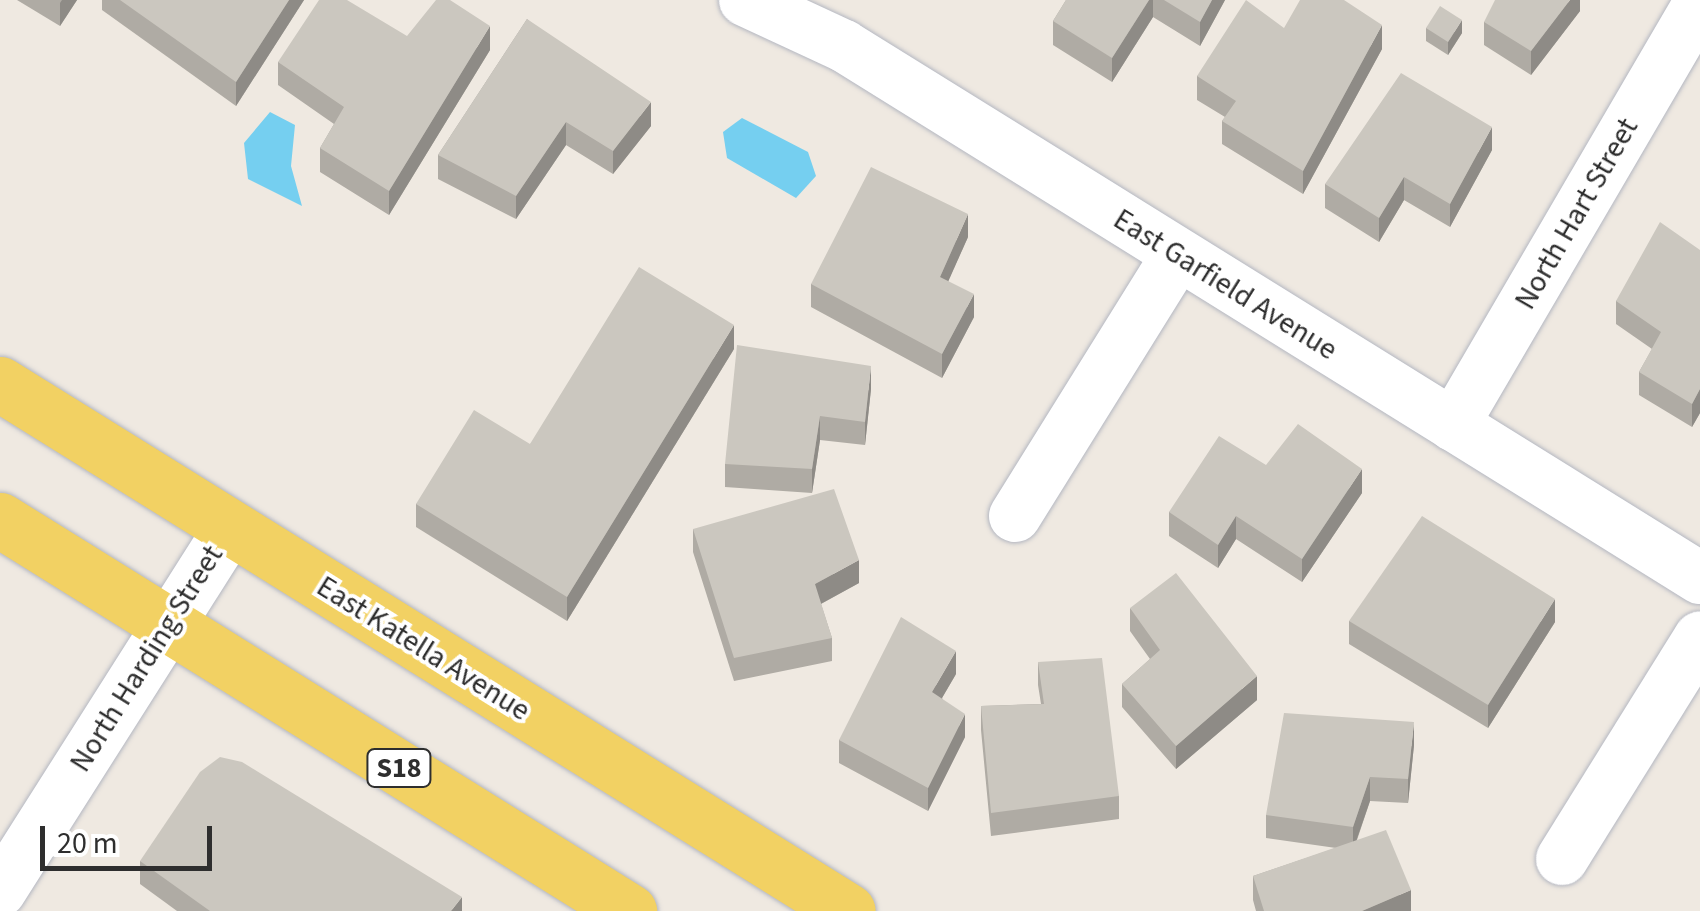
<!DOCTYPE html>
<style>
body{margin:0}
#map{position:relative;width:1700px;height:911px;overflow:hidden;background:#efe9e1;font-family:"Source Sans 3",sans-serif}
div>[style]{position:absolute}
.water>*{inset:0;background:#75cff0}
.roads{filter:drop-shadow(0 0 2px #b4b7c1) drop-shadow(0 0 2px #b4b7c1)}
.minor>*{height:52px;margin:-26px;padding:0 26px;transform-origin:26px;border-radius:26px;background:#fff}
.primary>*{height:55px;margin:-27.5px;padding:0 27.5px;transform-origin:27.5px;border-radius:27.5px;background:#f2d163}
.wall>*{inset:0;background:#afaba4}
.shaded-wall>*{inset:0;background:#8e8b86}
.building>*{inset:0;background:#cbc7bf}
span{translate:-50% -50%;white-space:nowrap;text-align:center;line-height:1.15;-webkit-text-stroke:8px #fff;paint-order:stroke}
.shield-label span{padding:2px 8px;background:#fff;border:2px solid;border-radius:8px;-webkit-text-stroke-width:0}
.shield-label{font-size:28px;color:#2e2e2e;font-weight:700}
.street-label{font-size:30px;color:#2e2e2e}
.scale{position:absolute;left:40px;top:826px;width:172px;height:45px;box-sizing:border-box;border:5px solid #2e2e2e;border-top:0;padding-left:12px;font-size:30px;line-height:35px;white-space:nowrap;color:#2e2e2e;-webkit-text-stroke:8px #fff;paint-order:stroke}
</style>
<div id="map">
<div class="water">
<div style="clip-path:polygon(270px 112px,295px 125px,291px 166px,302px 206px,248px 179px,244px 143px)"></div>
<div style="clip-path:polygon(742px 118px,808px 152px,816px 176px,796px 198px,727px 158px,723px 132px)"></div>
</div>
<div class="roads">
<div class="minor">
<div style="left:745px;top:0;width:109px;rotate:24.9deg"></div>
<div style="left:844px;top:46px;width:1008px;rotate:31.86deg"></div>
<div style="left:1453px;top:425px;width:490px;rotate:-59.7deg"></div>
<div style="left:1015px;top:516px;width:305px;rotate:-58.1deg"></div>
<div style="left:1562px;top:859px;width:261px;rotate:-58.1deg"></div>
<div style="left:0;top:891px;width:430px;rotate:-57.6deg"></div>
</div>
<div class="primary">
<div style="left:0;top:384px;width:998px;rotate:31.86deg"></div>
<div style="left:0;top:520px;width:741px;rotate:31.87deg"></div>
</div>
</div>
<div class="wall">
<div style="clip-path:polygon(17px 0,77px 0,60px 26px)"></div>
<div style="clip-path:polygon(102px 0,304px 0,236px 106px,102px 10px)"></div>
<div style="clip-path:polygon(1066px 0,1225px 0,1200px 46px,1153px 17px,1112px 82px,1053px 45px,1053px 21px)"></div>
<div style="clip-path:polygon(1580px 0,1580px 11px,1531px 75px,1484px 45px,1484px 22px)"></div>
<div style="clip-path:polygon(527px 19px,651px 126px,613px 174px,566px 145px,516px 219px,438px 179px,438px 155px)"></div>
<div style="clip-path:polygon(1284px 28px,1382px 49px,1303px 194px,1222px 144px,1222px 121px,1225px 117px,1197px 100px,1197px 76px)"></div>
<div style="clip-path:polygon(1426px 28px,1462px 33px,1448px 55px,1426px 41px)"></div>
<div style="clip-path:polygon(407px 36px,490px 50px,389px 215px,320px 172px,320px 148px,334px 124px,278px 85px,278px 62px)"></div>
<div style="clip-path:polygon(1492px 150px,1450px 227px,1404px 200px,1379px 242px,1325px 208px,1325px 184px)"></div>
<div style="clip-path:polygon(968px 237px,948px 281px,974px 317px,942px 378px,811px 307px,811px 284px)"></div>
<div style="clip-path:polygon(1700px 250px,1700px 413px,1692px 427px,1639px 395px,1639px 372px,1652px 349px,1616px 324px,1616px 301px)"></div>
<div style="clip-path:polygon(734px 349px,567px 621px,416px 527px,416px 504px,530px 444px)"></div>
<div style="clip-path:polygon(871px 389px,865px 445px,820px 440px,812px 493px,725px 487px,725px 464px)"></div>
<div style="clip-path:polygon(1266px 465px,1362px 493px,1302px 582px,1236px 539px,1218px 568px,1169px 536px,1169px 512px)"></div>
<div style="clip-path:polygon(693px 529px,859px 583px,821px 604px,832px 638px,832px 661px,734px 681px,693px 552px)"></div>
<div style="clip-path:polygon(1130px 608px,1257px 700px,1176px 769px,1122px 707px,1122px 684px,1150px 659px,1130px 631px)"></div>
<div style="clip-path:polygon(1349px 621px,1555px 622px,1488px 728px,1349px 644px)"></div>
<div style="clip-path:polygon(1038px 662px,1119px 796px,1119px 819px,991px 836px,981px 730px,981px 706px,1041px 704px,1038px 685px)"></div>
<div style="clip-path:polygon(956px 674px,942px 698px,965px 737px,928px 811px,839px 763px,839px 740px)"></div>
<div style="clip-path:polygon(1414px 745px,1408px 803px,1370px 801px,1357px 840px,1411px 911px,1256px 911px,1253px 900px,1253px 876px,1336px 848px,1266px 838px,1266px 815px)"></div>
<div style="clip-path:polygon(140px 861px,462px 911px,177px 911px,140px 884px)"></div>
</div>
<div class="shaded-wall">
<div style="clip-path:polygon(62px 0,77px 0,60px 26px,60px 3px)"></div>
<div style="clip-path:polygon(289px 0,304px 0,236px 106px,236px 82px)"></div>
<div style="clip-path:polygon(1149px 0,1153px 0,1153px 17px,1112px 82px,1112px 58px)"></div>
<div style="clip-path:polygon(1212px 0,1225px 0,1200px 46px,1200px 22px)"></div>
<div style="clip-path:polygon(1570px 0,1580px 0,1580px 11px,1531px 75px,1531px 51px)"></div>
<div style="clip-path:polygon(1462px 20px,1462px 33px,1448px 55px,1448px 42px)"></div>
<div style="clip-path:polygon(1382px 25px,1382px 49px,1303px 194px,1303px 171px)"></div>
<div style="clip-path:polygon(490px 26px,490px 50px,389px 215px,389px 191px)"></div>
<div style="clip-path:polygon(651px 102px,651px 126px,613px 174px,613px 151px)"></div>
<div style="clip-path:polygon(566px 122px,566px 145px,516px 219px,516px 196px)"></div>
<div style="clip-path:polygon(1492px 127px,1492px 150px,1450px 227px,1450px 204px)"></div>
<div style="clip-path:polygon(1404px 177px,1404px 200px,1379px 242px,1379px 218px)"></div>
<div style="clip-path:polygon(968px 214px,968px 237px,940px 300px,940px 277px)"></div>
<div style="clip-path:polygon(974px 294px,974px 317px,942px 378px,942px 354px)"></div>
<div style="clip-path:polygon(734px 325px,734px 349px,567px 621px,567px 597px)"></div>
<div style="clip-path:polygon(871px 366px,871px 389px,865px 445px,865px 422px)"></div>
<div style="clip-path:polygon(1700px 389px,1700px 413px,1692px 427px,1692px 404px)"></div>
<div style="clip-path:polygon(820px 416px,820px 440px,812px 493px,812px 469px)"></div>
<div style="clip-path:polygon(1362px 469px,1362px 493px,1302px 582px,1302px 559px)"></div>
<div style="clip-path:polygon(1236px 516px,1236px 539px,1218px 568px,1218px 545px)"></div>
<div style="clip-path:polygon(859px 560px,859px 583px,815px 607px,815px 584px)"></div>
<div style="clip-path:polygon(1555px 599px,1555px 622px,1488px 728px,1488px 705px)"></div>
<div style="clip-path:polygon(956px 651px,956px 674px,932px 715px,932px 692px)"></div>
<div style="clip-path:polygon(1257px 676px,1257px 700px,1176px 769px,1176px 746px)"></div>
<div style="clip-path:polygon(965px 714px,965px 737px,928px 811px,928px 788px)"></div>
<div style="clip-path:polygon(1414px 722px,1414px 745px,1408px 803px,1408px 779px)"></div>
<div style="clip-path:polygon(1370px 777px,1370px 801px,1353px 850px,1353px 827px)"></div>
<div style="clip-path:polygon(1411px 890px,1411px 911px,1362px 911px)"></div>
<div style="clip-path:polygon(462px 897px,462px 911px,451px 911px)"></div>
</div>
<div class="building">
<div style="clip-path:polygon(120px 0,289px 0,236px 82px)"></div>
<div style="clip-path:polygon(319px 0,347px 0,407px 36px,436px 0,450px 0,490px 26px,389px 191px,320px 148px,344px 107px,278px 62px)"></div>
<div style="clip-path:polygon(1066px 0,1149px 0,1112px 58px,1053px 21px)"></div>
<div style="clip-path:polygon(1164px 0,1212px 0,1200px 22px)"></div>
<div style="clip-path:polygon(1246px 0,1284px 28px,1300px 0,1344px 0,1382px 25px,1303px 171px,1222px 121px,1236px 101px,1197px 76px)"></div>
<div style="clip-path:polygon(1495px 0,1570px 0,1531px 51px,1484px 22px)"></div>
<div style="clip-path:polygon(1440px 6px,1462px 20px,1448px 42px,1426px 28px)"></div>
<div style="clip-path:polygon(527px 19px,651px 102px,613px 151px,566px 122px,516px 196px,438px 155px)"></div>
<div style="clip-path:polygon(1401px 73px,1492px 127px,1450px 204px,1404px 177px,1379px 218px,1325px 184px)"></div>
<div style="clip-path:polygon(871px 167px,968px 214px,940px 277px,974px 294px,942px 354px,811px 284px)"></div>
<div style="clip-path:polygon(1660px 222px,1700px 250px,1700px 389px,1692px 404px,1639px 372px,1661px 332px,1616px 301px)"></div>
<div style="clip-path:polygon(639px 267px,734px 325px,567px 597px,416px 504px,474px 410px,530px 444px)"></div>
<div style="clip-path:polygon(737px 345px,871px 366px,865px 422px,820px 416px,812px 469px,725px 464px)"></div>
<div style="clip-path:polygon(1298px 424px,1362px 469px,1302px 559px,1236px 516px,1218px 545px,1169px 512px,1219px 436px,1266px 465px)"></div>
<div style="clip-path:polygon(834px 489px,859px 560px,815px 584px,832px 638px,734px 658px,693px 529px)"></div>
<div style="clip-path:polygon(1422px 516px,1555px 599px,1488px 705px,1349px 621px)"></div>
<div style="clip-path:polygon(1176px 573px,1257px 676px,1176px 746px,1122px 684px,1160px 650px,1130px 608px)"></div>
<div style="clip-path:polygon(901px 617px,956px 651px,932px 692px,965px 714px,928px 788px,839px 740px)"></div>
<div style="clip-path:polygon(1102px 658px,1119px 796px,991px 813px,981px 706px,1044px 704px,1038px 662px)"></div>
<div style="clip-path:polygon(1284px 713px,1414px 722px,1408px 779px,1370px 777px,1353px 827px,1266px 815px)"></div>
<div style="clip-path:polygon(220px 757px,242px 762px,462px 897px,451px 911px,210px 911px,140px 861px,200px 772px)"></div>
<div style="clip-path:polygon(1386px 830px,1411px 890px,1362px 911px,1264px 911px,1253px 876px)"></div>
</div>
<div class="shield-label">
<span style="left:399px;top:768px">S18</span>
</div>
<div class="street-label">
<span style="left:1577px;top:214px;rotate:-60deg">North Hart Street</span>
<span style="left:1225px;top:285px;rotate:32deg">East Garfield Avenue</span>
<span style="left:423px;top:649px;rotate:32deg">East Katella Avenue</span>
<span style="left:147px;top:659px;rotate:-58deg">North Harding Street</span>
</div>
<div class="scale">20 m</div>
</div>
